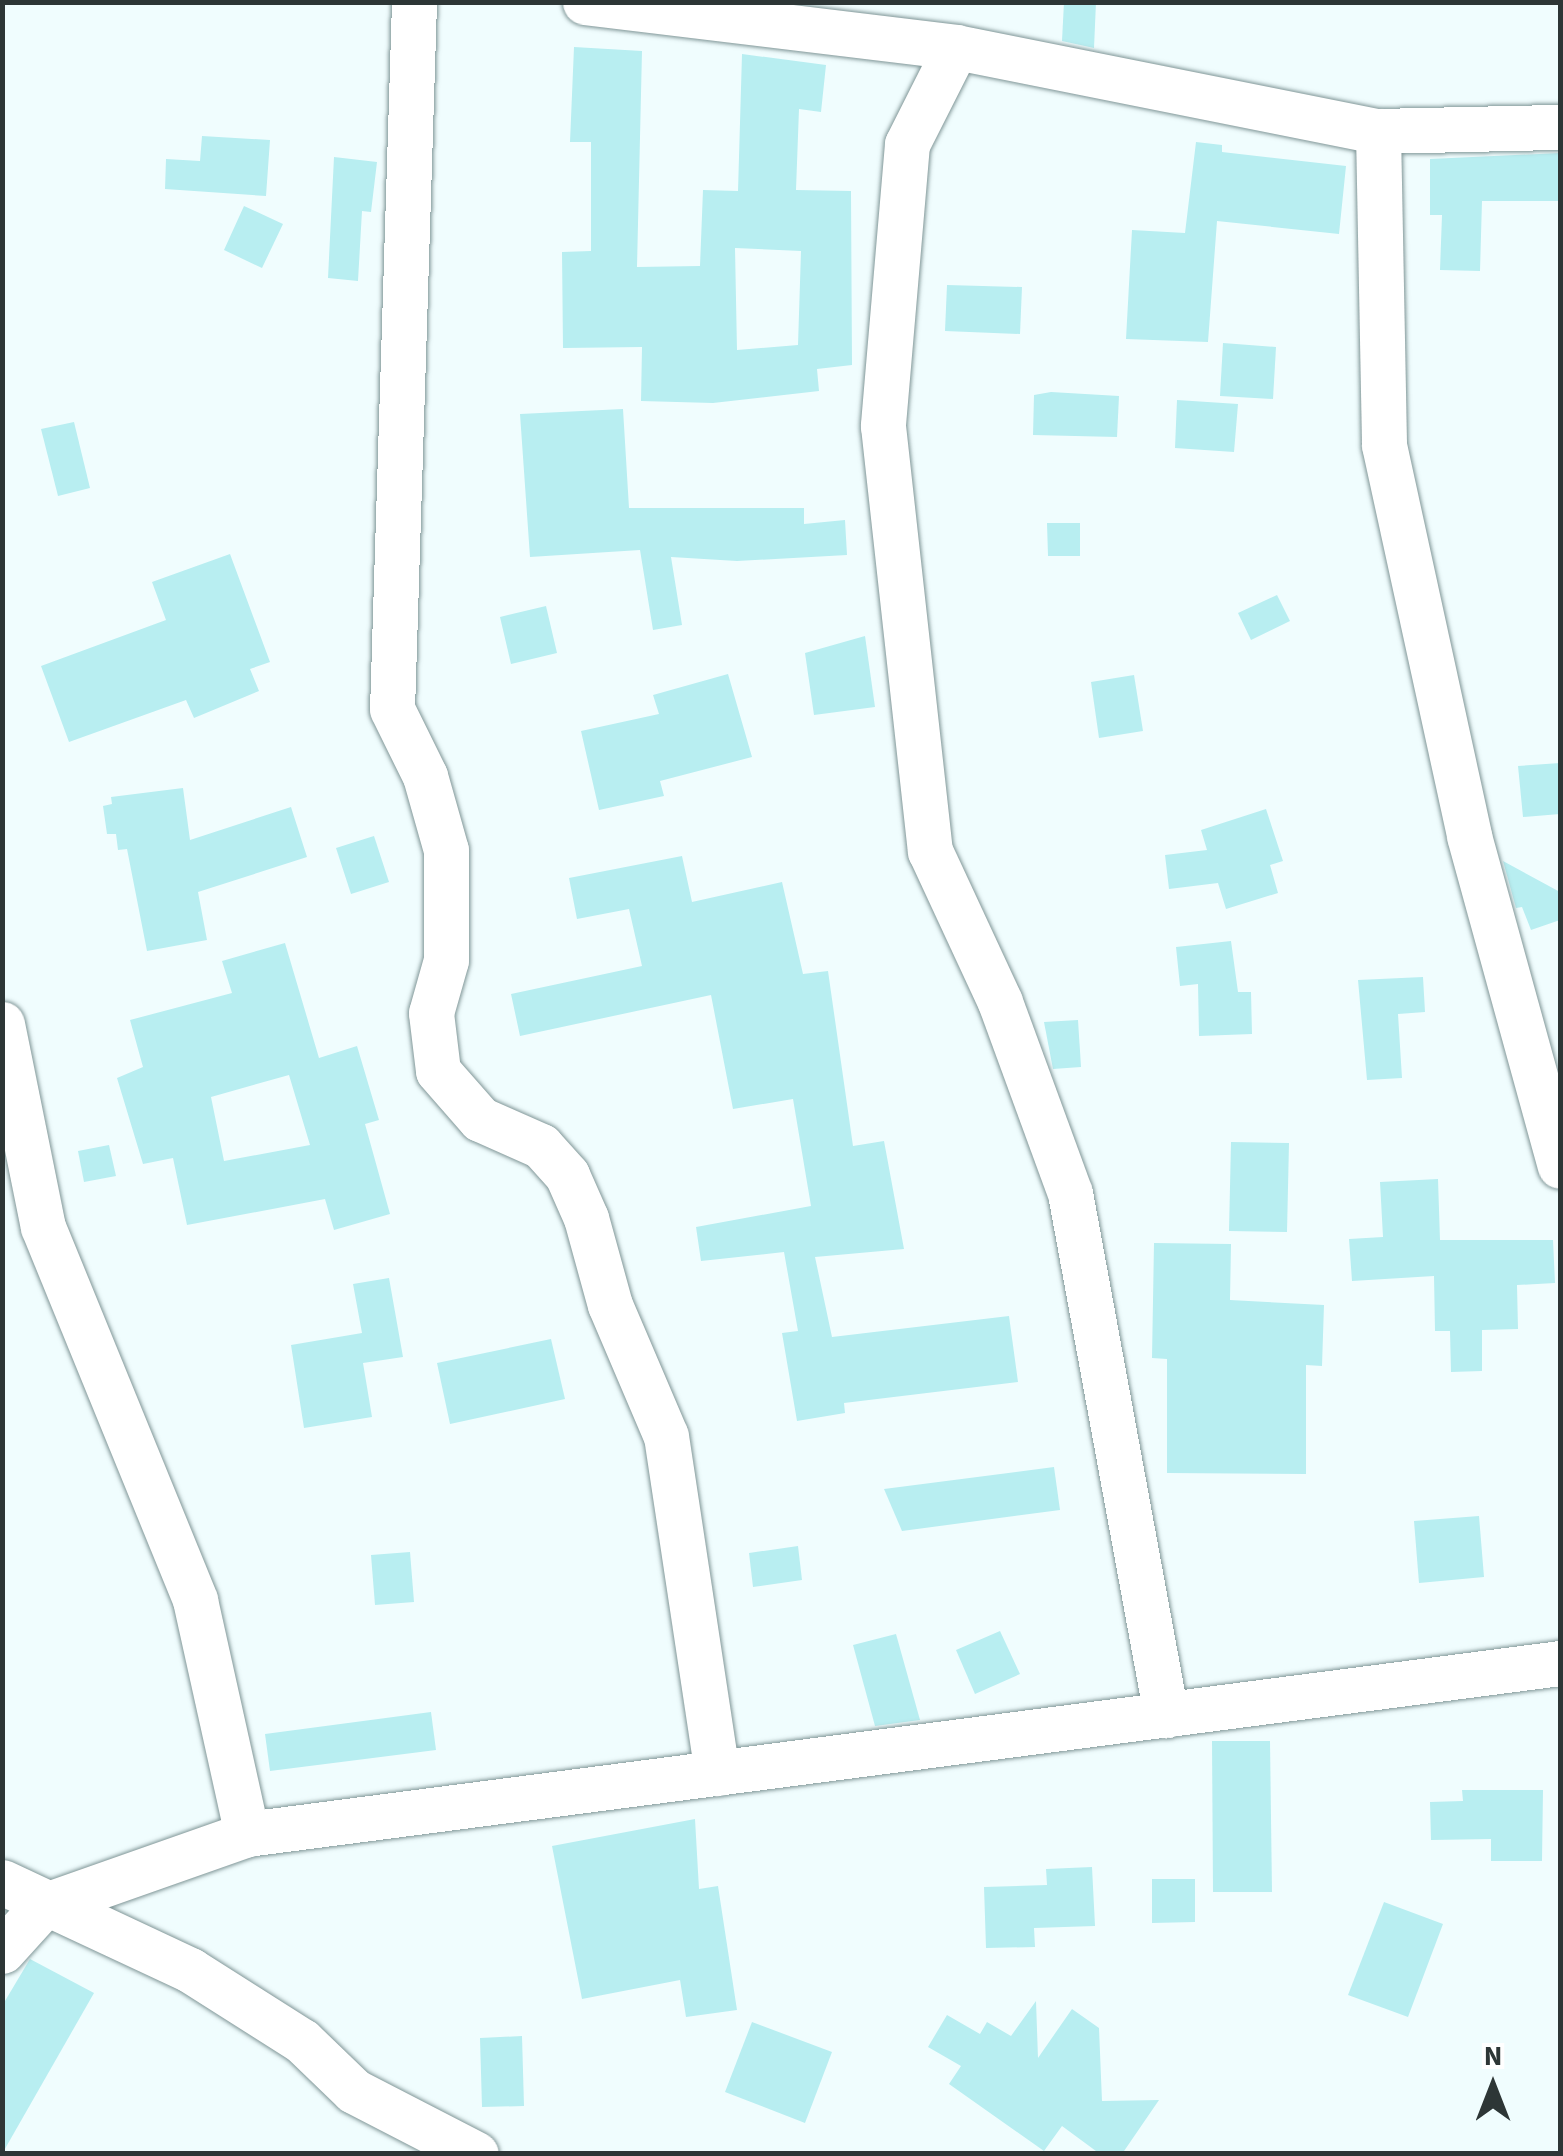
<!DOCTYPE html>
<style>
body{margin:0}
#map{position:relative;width:1563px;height:2156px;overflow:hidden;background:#f0fdfe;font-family:"Source Sans 3",sans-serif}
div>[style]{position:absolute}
.building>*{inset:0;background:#b8eef1}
.roads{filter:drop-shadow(0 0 2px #809697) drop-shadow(0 0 2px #809697)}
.minor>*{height:45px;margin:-22.5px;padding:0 22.5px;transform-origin:22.5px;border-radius:22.5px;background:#fff}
span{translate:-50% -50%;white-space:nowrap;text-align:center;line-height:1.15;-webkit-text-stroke:8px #fff;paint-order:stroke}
.frame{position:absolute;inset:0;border:5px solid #2d3636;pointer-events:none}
.north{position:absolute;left:1443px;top:2036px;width:100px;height:100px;-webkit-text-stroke:8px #fff;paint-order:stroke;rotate:0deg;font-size:28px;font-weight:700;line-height:40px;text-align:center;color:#2d3636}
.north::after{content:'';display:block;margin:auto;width:35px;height:45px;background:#2d3636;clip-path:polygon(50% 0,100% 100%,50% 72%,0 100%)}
</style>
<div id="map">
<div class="building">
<div style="clip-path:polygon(1064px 2px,1096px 2px,1094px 48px,1062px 41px)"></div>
<div style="clip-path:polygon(evenodd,574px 47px,642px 51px,637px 267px,700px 266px,703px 190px,738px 191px,742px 54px,826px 65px,821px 112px,799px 109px,796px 190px,851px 191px,852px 365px,817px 369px,819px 391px,713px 403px,641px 401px,642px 347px,563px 348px,562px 252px,591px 251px,591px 142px,570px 142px,574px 47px,735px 248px,801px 251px,798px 345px,737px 350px,735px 248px)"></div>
<div style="clip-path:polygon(202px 136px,270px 140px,266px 196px,165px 189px,166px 159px,200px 161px)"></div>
<div style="clip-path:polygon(1196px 142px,1222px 145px,1222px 152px,1346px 166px,1339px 234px,1217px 221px,1208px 342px,1126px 339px,1132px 230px,1185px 233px)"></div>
<div style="clip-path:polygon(1560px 153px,1560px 201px,1482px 201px,1480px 271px,1440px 270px,1442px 215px,1430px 215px,1430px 159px)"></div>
<div style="clip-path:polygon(334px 157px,377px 162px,371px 212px,362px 211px,358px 281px,328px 278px)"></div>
<div style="clip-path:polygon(244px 206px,283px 224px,262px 268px,224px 250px)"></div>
<div style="clip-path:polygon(947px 285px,1022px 287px,1020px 334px,945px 331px)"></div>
<div style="clip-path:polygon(1223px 343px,1276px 347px,1273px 399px,1220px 396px)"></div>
<div style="clip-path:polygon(1051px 392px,1119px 396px,1117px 437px,1033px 435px,1034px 395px)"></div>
<div style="clip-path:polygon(1177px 400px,1238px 404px,1234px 452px,1175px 448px)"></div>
<div style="clip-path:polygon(623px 409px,629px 508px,804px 508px,804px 524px,845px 520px,847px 555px,737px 561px,671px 557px,682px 625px,653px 630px,640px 550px,530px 557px,520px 414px)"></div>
<div style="clip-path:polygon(74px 422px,90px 488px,58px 496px,41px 429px)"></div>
<div style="clip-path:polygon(1047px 523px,1080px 523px,1080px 556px,1048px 556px)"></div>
<div style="clip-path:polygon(230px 554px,270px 662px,250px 669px,259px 691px,194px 718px,186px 700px,69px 742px,41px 666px,166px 620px,152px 582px)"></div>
<div style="clip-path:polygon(1277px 595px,1290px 621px,1251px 640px,1238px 613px)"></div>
<div style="clip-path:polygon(546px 606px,557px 653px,511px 664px,500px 617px)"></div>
<div style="clip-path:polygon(865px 636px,875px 707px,814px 715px,805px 653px)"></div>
<div style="clip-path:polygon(728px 674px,752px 757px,660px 781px,664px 796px,599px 810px,581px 731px,659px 714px,653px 695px)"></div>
<div style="clip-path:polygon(1134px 675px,1143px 731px,1099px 738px,1091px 682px)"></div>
<div style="clip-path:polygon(1560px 763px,1560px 814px,1523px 817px,1518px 766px)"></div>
<div style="clip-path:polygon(183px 788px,190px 840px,291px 807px,307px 857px,198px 892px,207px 940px,147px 951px,127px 849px,118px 850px,116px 834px,107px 834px,103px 806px,112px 804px,111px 797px)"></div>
<div style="clip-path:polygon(1266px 809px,1283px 861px,1270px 865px,1278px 893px,1226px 909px,1218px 883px,1169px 889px,1165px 855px,1207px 850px,1201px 830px)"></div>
<div style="clip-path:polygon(374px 836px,389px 882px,351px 894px,336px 848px)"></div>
<div style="clip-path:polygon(682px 856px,692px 902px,782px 882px,803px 974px,828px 971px,853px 1146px,884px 1141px,904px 1249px,815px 1257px,832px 1337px,1009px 1316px,1018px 1382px,844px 1403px,845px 1413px,797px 1421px,782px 1333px,798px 1331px,784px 1252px,701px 1261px,696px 1227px,811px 1206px,793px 1099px,733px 1109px,711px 995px,520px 1036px,511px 994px,642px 966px,629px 909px,577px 919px,569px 878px)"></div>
<div style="clip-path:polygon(1503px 861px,1560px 892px,1560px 920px,1531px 930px,1522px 907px,1516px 908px)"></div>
<div style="clip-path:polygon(1231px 941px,1238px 992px,1251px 992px,1252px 1034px,1199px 1036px,1198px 984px,1180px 986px,1176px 947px)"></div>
<div style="clip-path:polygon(evenodd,285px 943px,319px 1058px,357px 1046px,379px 1120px,365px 1124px,390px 1214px,334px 1230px,325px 1199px,187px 1225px,173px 1158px,143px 1164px,117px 1078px,143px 1067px,130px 1020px,232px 993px,222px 961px,285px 943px,289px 1075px,310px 1145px,224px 1161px,211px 1097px,289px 1075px)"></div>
<div style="clip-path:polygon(1423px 977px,1425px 1012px,1398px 1014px,1402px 1078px,1367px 1080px,1358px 980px)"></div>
<div style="clip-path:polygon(1078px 1020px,1081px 1067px,1053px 1069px,1044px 1022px)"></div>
<div style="clip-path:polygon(1231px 1142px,1289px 1143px,1287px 1232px,1229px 1231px)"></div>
<div style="clip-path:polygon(109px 1145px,116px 1176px,84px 1182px,78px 1151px)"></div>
<div style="clip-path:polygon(1438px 1179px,1440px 1240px,1553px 1240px,1555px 1283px,1517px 1285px,1518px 1329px,1482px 1330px,1482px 1371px,1451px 1372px,1450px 1331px,1435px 1331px,1434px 1276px,1352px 1281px,1349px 1239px,1383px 1237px,1380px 1182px)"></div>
<div style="clip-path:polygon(1154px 1243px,1231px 1244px,1230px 1300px,1324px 1305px,1322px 1366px,1306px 1365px,1306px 1474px,1167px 1473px,1167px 1359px,1152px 1358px)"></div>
<div style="clip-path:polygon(389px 1278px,403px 1357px,363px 1363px,372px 1417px,304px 1428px,291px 1345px,362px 1333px,353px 1284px)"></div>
<div style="clip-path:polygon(551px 1339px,565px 1399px,450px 1424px,437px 1363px)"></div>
<div style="clip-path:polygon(1054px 1467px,1060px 1510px,902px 1531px,884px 1489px)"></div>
<div style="clip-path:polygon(1479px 1516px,1484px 1577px,1419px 1583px,1414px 1521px)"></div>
<div style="clip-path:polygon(798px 1546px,802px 1580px,753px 1587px,749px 1553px)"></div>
<div style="clip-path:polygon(410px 1552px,414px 1602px,375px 1605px,371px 1555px)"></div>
<div style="clip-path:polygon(1000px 1631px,1020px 1674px,975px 1694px,956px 1650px)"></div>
<div style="clip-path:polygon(896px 1634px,920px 1720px,875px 1726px,853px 1645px)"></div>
<div style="clip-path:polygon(431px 1712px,436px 1750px,270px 1771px,265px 1734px)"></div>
<div style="clip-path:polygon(1212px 1741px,1270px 1741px,1272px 1892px,1213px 1892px)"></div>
<div style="clip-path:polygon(1462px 1790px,1543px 1790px,1542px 1861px,1491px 1861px,1491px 1839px,1431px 1840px,1430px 1802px,1463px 1801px)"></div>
<div style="clip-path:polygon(695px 1819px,699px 1889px,718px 1886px,737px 2010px,686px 2017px,680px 1980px,582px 1999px,552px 1846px)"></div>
<div style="clip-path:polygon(1092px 1867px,1095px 1926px,1034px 1928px,1035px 1947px,986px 1948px,984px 1887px,1047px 1885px,1046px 1869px)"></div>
<div style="clip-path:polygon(1152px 1879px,1195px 1879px,1195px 1922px,1152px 1923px)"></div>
<div style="clip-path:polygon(1384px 1902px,1443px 1924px,1408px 2017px,1348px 1995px)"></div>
<div style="clip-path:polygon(30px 1959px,94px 1993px,2px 2154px,2px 2006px)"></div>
<div style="clip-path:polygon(1036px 2001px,1038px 2058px,1072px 2009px,1099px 2028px,1102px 2101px,1159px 2100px,1122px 2154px,1100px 2154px,1062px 2126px,1044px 2151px,949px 2084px,961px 2066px,928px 2047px,947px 2015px,980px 2034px,987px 2022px,1011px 2036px)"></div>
<div style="clip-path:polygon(752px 2022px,832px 2052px,805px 2123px,725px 2092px)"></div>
<div style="clip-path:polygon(522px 2036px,524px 2106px,482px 2107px,480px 2038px)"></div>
</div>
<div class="roads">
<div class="minor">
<div style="left:414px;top:2px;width:707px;rotate:91.78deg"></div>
<div style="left:392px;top:709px;width:75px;rotate:63.8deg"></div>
<div style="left:425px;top:776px;width:77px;rotate:74.2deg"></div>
<div style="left:446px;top:850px;width:110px;rotate:90deg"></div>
<div style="left:446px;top:960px;width:55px;rotate:105.8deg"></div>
<div style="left:431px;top:1013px;width:58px;rotate:83.1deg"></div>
<div style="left:438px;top:1071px;width:64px;rotate:48.8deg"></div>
<div style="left:480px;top:1119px;width:67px;rotate:23.9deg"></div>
<div style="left:541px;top:1146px;width:39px;rotate:48deg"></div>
<div style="left:567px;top:1175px;width:47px;rotate:66.2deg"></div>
<div style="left:586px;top:1218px;width:90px;rotate:74.6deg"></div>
<div style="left:610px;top:1305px;width:142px;rotate:66.9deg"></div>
<div style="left:666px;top:1436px;width:341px;rotate:81.4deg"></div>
<div style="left:585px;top:2px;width:374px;rotate:6.9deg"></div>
<div style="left:956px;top:47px;width:430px;rotate:11.3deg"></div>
<div style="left:1378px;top:131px;width:314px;rotate:88.9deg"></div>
<div style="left:1384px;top:445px;width:400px;rotate:77.7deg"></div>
<div style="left:1469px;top:836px;width:342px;rotate:74.6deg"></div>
<div style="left:956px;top:47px;width:109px;rotate:116.8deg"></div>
<div style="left:907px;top:144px;width:283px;rotate:94.9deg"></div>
<div style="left:883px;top:426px;width:428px;rotate:83.7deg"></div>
<div style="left:930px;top:851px;width:166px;rotate:65.1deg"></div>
<div style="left:1000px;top:1002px;width:203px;rotate:69.9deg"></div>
<div style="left:1070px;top:1193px;width:531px;rotate:79.58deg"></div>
<div style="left:1378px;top:131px;width:182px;rotate:-1.3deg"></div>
<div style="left:2px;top:1024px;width:207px;rotate:78.6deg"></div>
<div style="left:43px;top:1227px;width:403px;rotate:67.8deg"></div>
<div style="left:195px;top:1600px;width:240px;rotate:77.5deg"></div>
<div style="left:2px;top:1882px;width:208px;rotate:25.1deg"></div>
<div style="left:190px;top:1970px;width:133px;rotate:32.4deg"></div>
<div style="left:302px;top:2041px;width:72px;rotate:43.9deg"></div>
<div style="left:354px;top:2091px;width:137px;rotate:27.3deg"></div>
<div style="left:2px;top:1951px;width:61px;rotate:-47.7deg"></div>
<div style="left:43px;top:1906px;width:216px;rotate:-19.4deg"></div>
<div style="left:247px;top:1834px;width:1324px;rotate:-7.42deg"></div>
</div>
</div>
<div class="frame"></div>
<div class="north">N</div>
</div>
